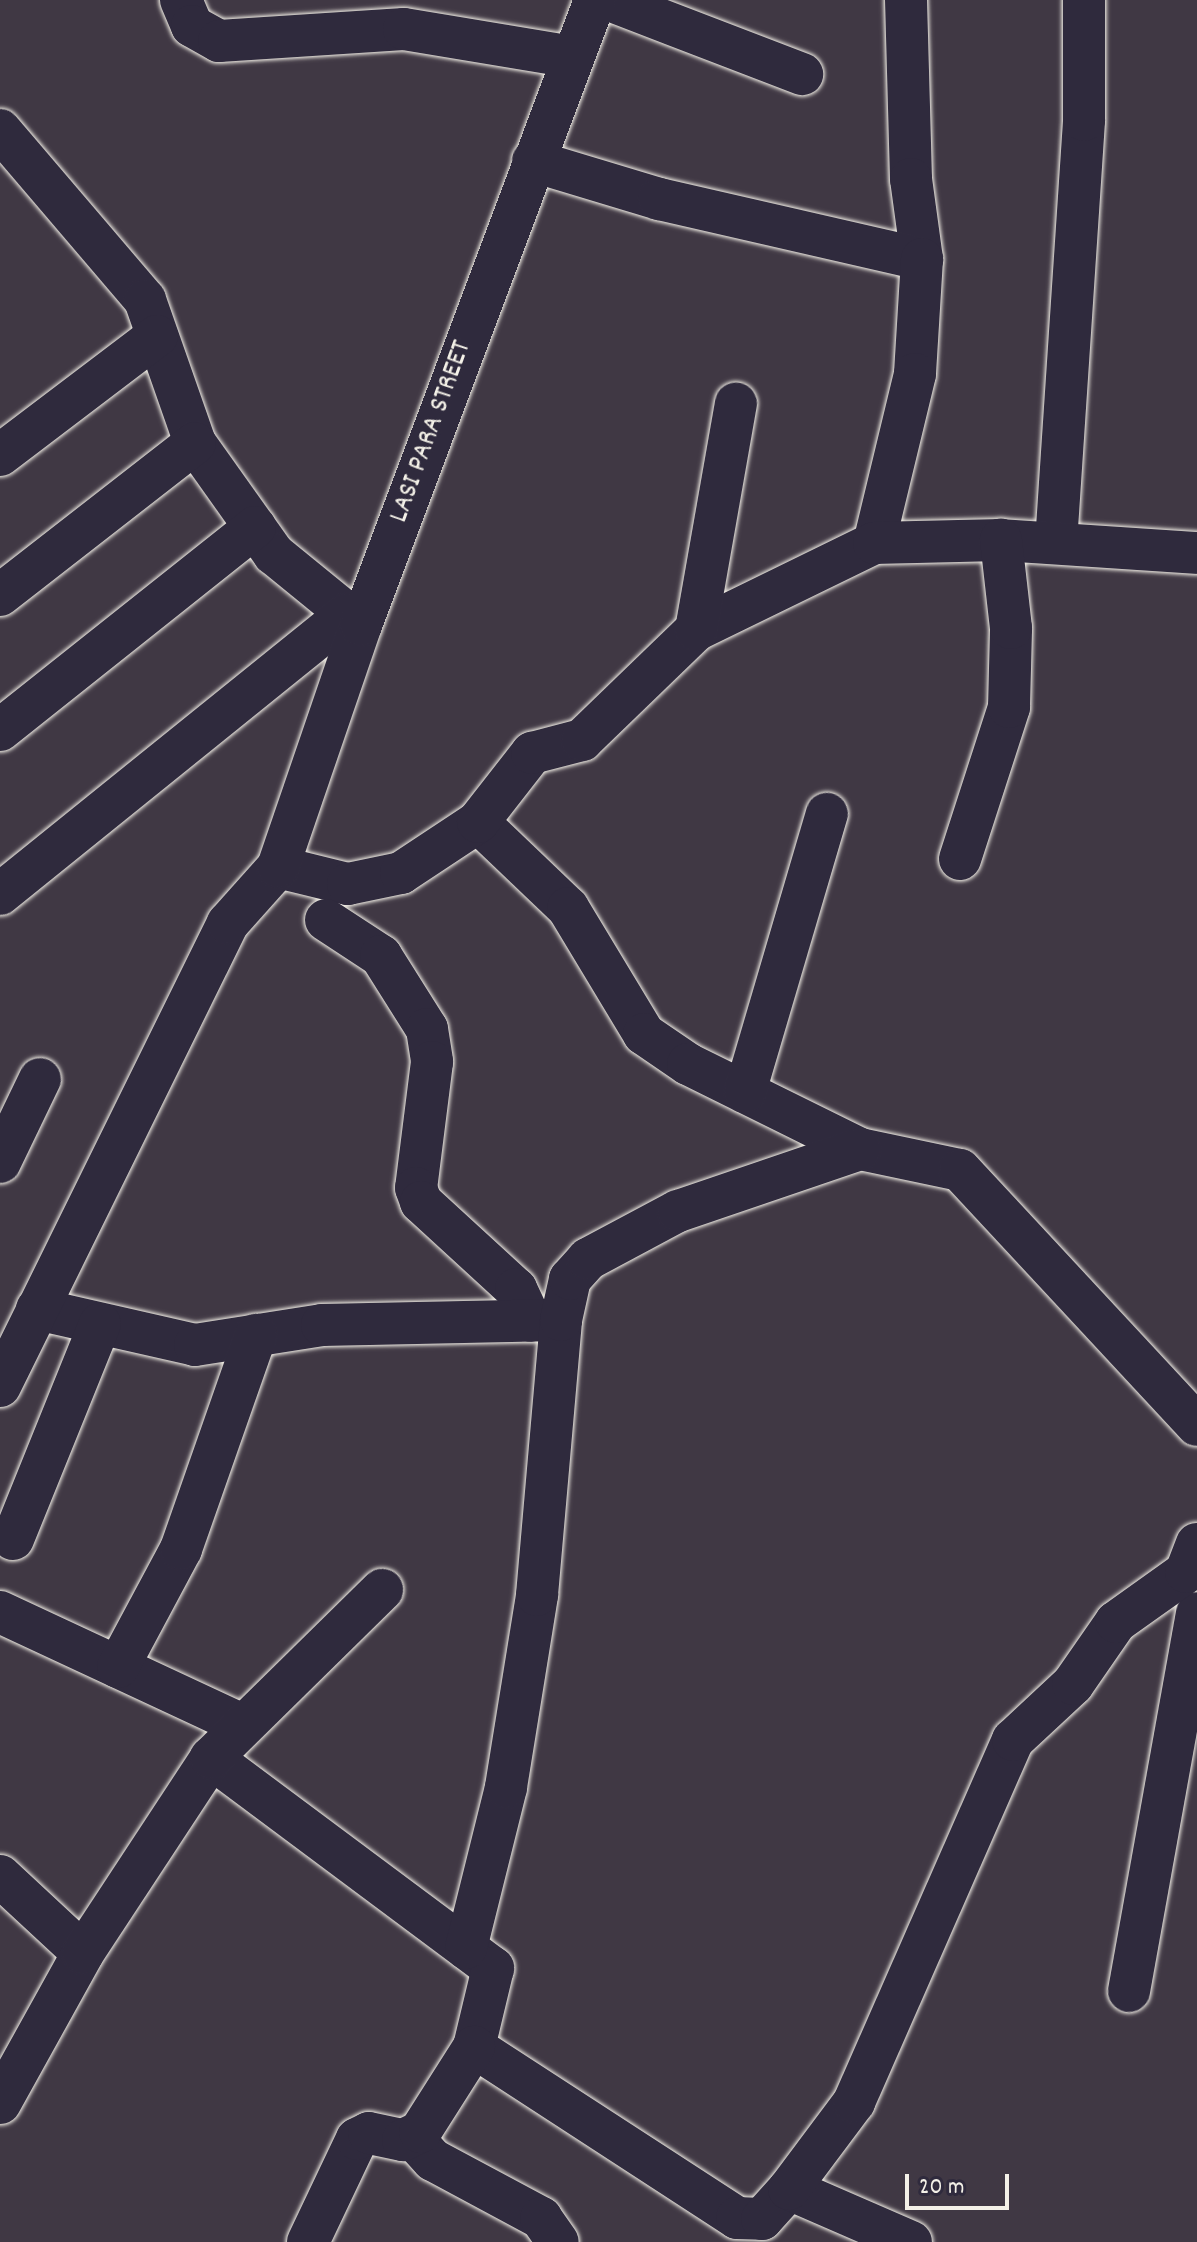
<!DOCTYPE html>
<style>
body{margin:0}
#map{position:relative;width:1197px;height:2242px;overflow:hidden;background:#403844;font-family:Dekko,sans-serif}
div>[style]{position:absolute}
.roads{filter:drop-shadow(0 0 2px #f4f1e8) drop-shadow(0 0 2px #f4f1e8)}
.minor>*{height:42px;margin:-21px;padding:0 21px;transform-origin:21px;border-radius:21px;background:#2f2a3d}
span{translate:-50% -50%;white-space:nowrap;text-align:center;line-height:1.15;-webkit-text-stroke:7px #2f2a3d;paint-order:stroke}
.street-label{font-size:28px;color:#f4f1e8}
.scale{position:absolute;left:905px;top:2174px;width:104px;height:36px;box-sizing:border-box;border:4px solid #f4f1e8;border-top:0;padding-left:10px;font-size:24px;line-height:28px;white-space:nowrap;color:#f4f1e8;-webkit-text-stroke:6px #2f2a3d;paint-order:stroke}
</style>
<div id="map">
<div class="roads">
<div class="minor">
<div style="left:181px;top:0;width:28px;rotate:67deg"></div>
<div style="left:192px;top:26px;width:31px;rotate:29deg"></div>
<div style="left:219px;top:41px;width:185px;rotate:-3.7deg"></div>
<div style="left:404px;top:29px;width:171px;rotate:9.4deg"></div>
<div style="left:609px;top:0;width:207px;rotate:21deg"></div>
<div style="left:906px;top:0;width:179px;rotate:88.4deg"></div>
<div style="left:911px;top:179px;width:81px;rotate:82.2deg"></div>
<div style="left:0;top:130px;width:223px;rotate:49.5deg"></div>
<div style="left:145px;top:300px;width:151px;rotate:70.7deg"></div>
<div style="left:195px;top:443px;width:136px;rotate:54.6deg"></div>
<div style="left:274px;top:554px;width:112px;rotate:39.2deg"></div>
<div style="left:533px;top:161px;width:132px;rotate:16.8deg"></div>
<div style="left:659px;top:199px;width:270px;rotate:12.9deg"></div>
<div style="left:922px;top:259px;width:115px;rotate:93.5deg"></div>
<div style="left:915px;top:374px;width:174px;rotate:103.6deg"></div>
<div style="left:0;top:455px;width:197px;rotate:-37.2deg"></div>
<div style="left:1056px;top:543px;width:424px;rotate:-86.2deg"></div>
<div style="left:1084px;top:120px;width:120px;rotate:-90deg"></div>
<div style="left:0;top:595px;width:247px;rotate:-37.9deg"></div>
<div style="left:696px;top:630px;width:198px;rotate:-26deg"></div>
<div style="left:874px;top:543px;width:127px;rotate:-1.4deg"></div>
<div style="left:1001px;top:540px;width:196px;rotate:3.8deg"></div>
<div style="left:0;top:730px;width:326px;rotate:-38.5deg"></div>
<div style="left:478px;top:822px;width:124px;rotate:43.7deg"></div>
<div style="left:568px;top:908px;width:147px;rotate:58.9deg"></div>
<div style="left:644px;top:1034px;width:53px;rotate:34.3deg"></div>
<div style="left:688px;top:1064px;width:192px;rotate:26.3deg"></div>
<div style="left:860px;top:1149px;width:102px;rotate:11.9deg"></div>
<div style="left:960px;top:1170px;width:348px;rotate:47.1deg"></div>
<div style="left:960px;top:859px;width:160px;rotate:-72.1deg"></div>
<div style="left:1009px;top:707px;width:79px;rotate:-88.5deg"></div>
<div style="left:1011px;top:628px;width:89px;rotate:-96.5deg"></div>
<div style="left:278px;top:867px;width:72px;rotate:13.7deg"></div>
<div style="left:348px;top:884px;width:54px;rotate:-11.7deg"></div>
<div style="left:401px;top:873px;width:92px;rotate:-33.5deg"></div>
<div style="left:478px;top:822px;width:88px;rotate:-52deg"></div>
<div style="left:532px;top:753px;width:52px;rotate:-14.6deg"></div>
<div style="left:582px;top:740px;width:158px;rotate:-44deg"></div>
<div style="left:696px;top:630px;width:230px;rotate:-80deg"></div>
<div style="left:0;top:894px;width:446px;rotate:-38.9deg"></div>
<div style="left:326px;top:920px;width:66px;rotate:33.2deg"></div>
<div style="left:381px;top:956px;width:86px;rotate:57.8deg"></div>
<div style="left:427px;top:1029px;width:33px;rotate:81deg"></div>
<div style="left:432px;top:1062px;width:127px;rotate:97.2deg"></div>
<div style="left:416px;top:1188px;width:15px;rotate:70deg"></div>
<div style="left:421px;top:1202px;width:129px;rotate:42.5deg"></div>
<div style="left:516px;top:1289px;width:35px;rotate:65deg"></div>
<div style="left:745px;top:1092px;width:290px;rotate:-73.6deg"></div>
<div style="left:0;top:1162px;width:92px;rotate:-64.3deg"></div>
<div style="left:37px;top:1309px;width:162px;rotate:12.8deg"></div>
<div style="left:195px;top:1345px;width:129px;rotate:-8.9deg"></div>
<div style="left:322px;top:1325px;width:239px;rotate:-1.2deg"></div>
<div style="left:0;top:1386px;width:516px;rotate:-63.78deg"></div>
<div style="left:228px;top:923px;width:75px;rotate:-48.2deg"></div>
<div style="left:278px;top:867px;width:256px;rotate:-71.1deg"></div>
<div style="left:361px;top:625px;width:667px;rotate:-69.47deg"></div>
<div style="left:13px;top:1539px;width:232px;rotate:-68deg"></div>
<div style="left:0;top:1612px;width:267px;rotate:25deg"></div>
<div style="left:118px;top:1667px;width:134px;rotate:-61.9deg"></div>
<div style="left:181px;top:1549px;width:227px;rotate:-70.7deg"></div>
<div style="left:211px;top:1758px;width:352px;rotate:36.7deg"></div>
<div style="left:493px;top:1968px;width:81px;rotate:103.5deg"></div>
<div style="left:474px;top:2047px;width:314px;rotate:33deg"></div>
<div style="left:737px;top:2218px;width:25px;rotate:2deg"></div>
<div style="left:762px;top:2219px;width:40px;rotate:-48deg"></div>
<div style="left:789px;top:2189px;width:133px;rotate:23.5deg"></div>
<div style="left:0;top:1876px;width:113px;rotate:42.9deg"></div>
<div style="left:466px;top:1948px;width:166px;rotate:-76deg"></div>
<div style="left:506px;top:1787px;width:194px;rotate:-80.8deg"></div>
<div style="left:537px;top:1595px;width:276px;rotate:-85deg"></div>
<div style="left:561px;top:1320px;width:42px;rotate:-77.6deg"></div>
<div style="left:570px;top:1279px;width:27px;rotate:-48deg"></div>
<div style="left:588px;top:1259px;width:102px;rotate:-28.1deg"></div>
<div style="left:678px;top:1211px;width:192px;rotate:-18.8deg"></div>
<div style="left:1129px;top:1991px;width:384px;rotate:-79.8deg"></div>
<div style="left:0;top:2103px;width:171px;rotate:-61deg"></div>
<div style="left:83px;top:1953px;width:233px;rotate:-56.7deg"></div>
<div style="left:211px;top:1758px;width:240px;rotate:-44.5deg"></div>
<div style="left:412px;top:2137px;width:31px;rotate:48deg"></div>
<div style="left:433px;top:2160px;width:123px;rotate:28.2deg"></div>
<div style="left:541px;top:2218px;width:29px;rotate:55deg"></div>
<div style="left:789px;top:2189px;width:109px;rotate:-53.2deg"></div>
<div style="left:854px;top:2102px;width:395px;rotate:-66.3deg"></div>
<div style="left:1013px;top:1740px;width:82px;rotate:-43deg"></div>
<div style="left:1073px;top:1684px;width:75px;rotate:-55.3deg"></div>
<div style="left:1116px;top:1622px;width:86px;rotate:-35.5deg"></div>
<div style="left:1186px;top:1572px;width:30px;rotate:-69deg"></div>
<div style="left:308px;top:2242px;width:114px;rotate:-64.6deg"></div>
<div style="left:357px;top:2139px;width:13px;rotate:-27deg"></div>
<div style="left:369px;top:2133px;width:35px;rotate:12deg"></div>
<div style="left:403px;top:2140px;width:19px;rotate:-25deg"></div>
<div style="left:420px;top:2132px;width:101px;rotate:-57.6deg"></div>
</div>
</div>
<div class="street-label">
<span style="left:432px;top:432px;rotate:-70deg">LASI PARA STREET</span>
</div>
<div class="scale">20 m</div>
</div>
